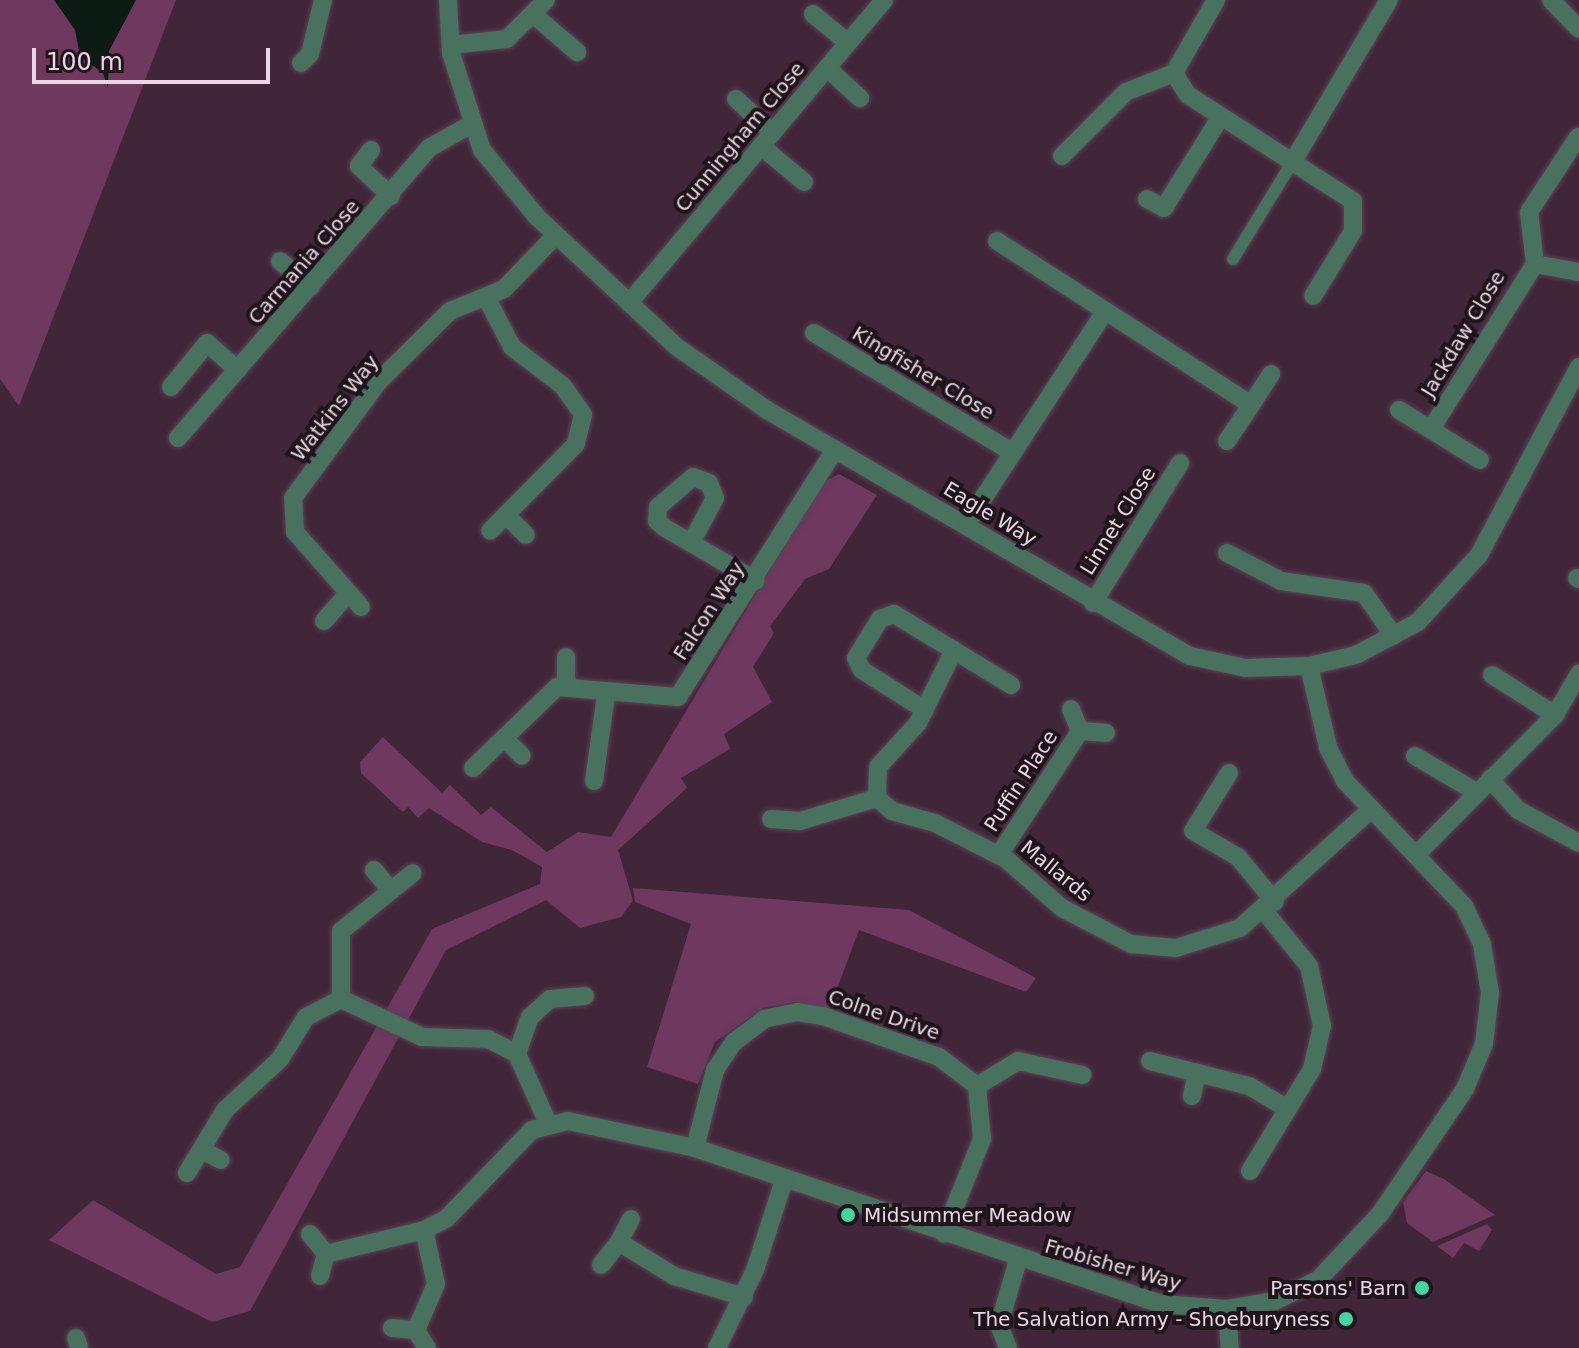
<!DOCTYPE html>
<style>
body{margin:0}
#map{position:relative;width:1579px;height:1348px;overflow:hidden;background:#412639;font-family:"DejaVu Sans",sans-serif}
div>[style]{position:absolute}
.green>*{inset:0;background:#6e385f}
.water>*{inset:0;background:#0c1b14}
.roads{filter:drop-shadow(0 0 2px #5c4254) drop-shadow(0 0 2px #5c4254)}
.pedestrian>*{height:12px;margin:-6px;padding:0 6px;transform-origin:6px;border-radius:6px;background:#48715f}
.minor>*{height:18px;margin:-9px;padding:0 9px;transform-origin:9px;border-radius:9px;background:#48715f}
.dots>*{width:22px;height:22px;translate:-50% -50%;box-sizing:border-box;border:4px solid #20141c;border-radius:50%}
span{translate:-50% -50%;white-space:nowrap;text-align:center;line-height:1.15;-webkit-text-stroke:8px #20141c;paint-order:stroke}
.street-label{font-size:20px;color:#e9d7e3}
.poi-label{font-size:20px;color:#e9d7e3}
.left{translate:0 -50%;text-align:left}
.right{translate:-100% -50%;text-align:right}
.scale{position:absolute;left:32px;top:48px;width:238px;height:36px;box-sizing:border-box;border:4px solid #e9d7e3;border-top:0;padding-left:10px;font-size:24px;line-height:28px;white-space:nowrap;color:#e9d7e3;-webkit-text-stroke:6px #20141c;paint-order:stroke}
</style>
<div id="map">
<div class="green">
<div style="clip-path:polygon(0 0,176px 0,19px 406px,0 379px)"></div>
<div style="clip-path:polygon(839px 474px,877px 495px,829px 569px,805px 579px,770px 626px,774px 633px,753px 667px,772px 702px,724px 734px,730px 749px,681px 778px,687px 788px,618px 850px,633px 901px,621px 917px,580px 928px,546px 900px,446px 950px,250px 1311px,212px 1322px,49px 1240px,93px 1200px,216px 1274px,240px 1267px,432px 929px,540px 884px,542px 867px,512px 850px,482px 842px,429px 808px,418px 818px,408px 807px,403px 812px,361px 773px,360px 762px,383px 737px,442px 793px,450px 785px,481px 815px,491px 807px,547px 852px,578px 832px,611px 837px,822px 483px)"></div>
<div style="clip-path:polygon(633px 888px,909px 910px,1036px 978px,1026px 992px,859px 930px,829px 1010px,796px 1002px,763px 1008px,715px 1042px,698px 1084px,647px 1067px,691px 924px,635px 902px)"></div>
<div style="clip-path:polygon(1426px 1171px,1444px 1179px,1495px 1215px,1433px 1242px,1407px 1223px,1403px 1202px)"></div>
<div style="clip-path:polygon(1487px 1224px,1492px 1230px,1479px 1251px,1464px 1243px,1453px 1258px,1437px 1246px)"></div>
</div>
<div class="water">
<div style="clip-path:polygon(54px 0,136px 0,109px 51px,108px 88px,103px 73px,80px 56px,75px 30px)"></div>
</div>
<div class="roads">
<div class="pedestrian">
<div style="left:1233px;top:259px;width:119px;rotate:-58.5deg"></div>
</div>
<div class="minor">
<div style="left:448px;top:0;width:53px;rotate:86.8deg"></div>
<div style="left:451px;top:53px;width:102px;rotate:72.3deg"></div>
<div style="left:482px;top:150px;width:87px;rotate:50.6deg"></div>
<div style="left:537px;top:217px;width:191px;rotate:42.9deg"></div>
<div style="left:677px;top:347px;width:110px;rotate:35deg"></div>
<div style="left:767px;top:410px;width:489px;rotate:30.2deg"></div>
<div style="left:1190px;top:656px;width:57px;rotate:12.1deg"></div>
<div style="left:1246px;top:668px;width:63px;rotate:-1.8deg"></div>
<div style="left:1309px;top:666px;width:48px;rotate:-13.2deg"></div>
<div style="left:1356px;top:655px;width:70px;rotate:-28deg"></div>
<div style="left:1418px;top:622px;width:91px;rotate:-47.7deg"></div>
<div style="left:1479px;top:555px;width:213px;rotate:-62deg"></div>
<div style="left:1216px;top:0;width:84px;rotate:119.9deg"></div>
<div style="left:1174px;top:73px;width:26px;rotate:58deg"></div>
<div style="left:1188px;top:95px;width:196px;rotate:32.7deg"></div>
<div style="left:1353px;top:201px;width:30px;rotate:90deg"></div>
<div style="left:1353px;top:231px;width:76px;rotate:121.6deg"></div>
<div style="left:1551px;top:0;width:40px;rotate:46deg"></div>
<div style="left:813px;top:14px;width:45px;rotate:39.6deg"></div>
<div style="left:534px;top:15px;width:57px;rotate:40.7deg"></div>
<div style="left:451px;top:45px;width:56px;rotate:-6.1deg"></div>
<div style="left:507px;top:39px;width:55px;rotate:-45deg"></div>
<div style="left:301px;top:63px;width:13px;rotate:-45deg"></div>
<div style="left:310px;top:54px;width:56px;rotate:-76.5deg"></div>
<div style="left:827px;top:68px;width:45px;rotate:42.3deg"></div>
<div style="left:736px;top:99px;width:50px;rotate:42.6deg"></div>
<div style="left:761px;top:146px;width:56px;rotate:39.9deg"></div>
<div style="left:371px;top:150px;width:20px;rotate:127deg"></div>
<div style="left:359px;top:166px;width:44px;rotate:43.2deg"></div>
<div style="left:1062px;top:156px;width:91px;rotate:-45deg"></div>
<div style="left:1126px;top:92px;width:52px;rotate:-21.6deg"></div>
<div style="left:1295px;top:158px;width:184px;rotate:-59.3deg"></div>
<div style="left:1147px;top:199px;width:19px;rotate:28deg"></div>
<div style="left:1164px;top:208px;width:108px;rotate:-58.2deg"></div>
<div style="left:997px;top:241px;width:302px;rotate:32.8deg"></div>
<div style="left:1251px;top:405px;width:37px;rotate:-57deg"></div>
<div style="left:280px;top:261px;width:40px;rotate:40deg"></div>
<div style="left:1535px;top:264px;width:52px;rotate:-96.6deg"></div>
<div style="left:1529px;top:212px;width:90px;rotate:-56.8deg"></div>
<div style="left:486px;top:297px;width:56px;rotate:62.5deg"></div>
<div style="left:512px;top:347px;width:64px;rotate:37.4deg"></div>
<div style="left:563px;top:386px;width:35px;rotate:55deg"></div>
<div style="left:583px;top:415px;width:30px;rotate:104deg"></div>
<div style="left:576px;top:444px;width:122px;rotate:134.7deg"></div>
<div style="left:629px;top:303px;width:396px;rotate:-49.9deg"></div>
<div style="left:814px;top:333px;width:229px;rotate:31deg"></div>
<div style="left:171px;top:387px;width:57px;rotate:-50.7deg"></div>
<div style="left:207px;top:343px;width:41px;rotate:41.1deg"></div>
<div style="left:1399px;top:410px;width:95px;rotate:31.7deg"></div>
<div style="left:1431px;top:429px;width:195px;rotate:-57.8deg"></div>
<div style="left:1535px;top:264px;width:45px;rotate:10.3deg"></div>
<div style="left:178px;top:438px;width:384px;rotate:-49.1deg"></div>
<div style="left:429px;top:148px;width:47px;rotate:-29.3deg"></div>
<div style="left:1227px;top:441px;width:43px;rotate:-56.3deg"></div>
<div style="left:506px;top:515px;width:28px;rotate:45deg"></div>
<div style="left:967px;top:523px;width:253px;rotate:-56.9deg"></div>
<div style="left:691px;top:543px;width:51px;rotate:-61.9deg"></div>
<div style="left:715px;top:498px;width:16px;rotate:-112deg"></div>
<div style="left:709px;top:483px;width:17px;rotate:-159deg"></div>
<div style="left:693px;top:477px;width:46px;rotate:139.4deg"></div>
<div style="left:658px;top:507px;width:14px;rotate:94deg"></div>
<div style="left:657px;top:521px;width:11px;rotate:41deg"></div>
<div style="left:665px;top:528px;width:30px;rotate:30deg"></div>
<div style="left:691px;top:543px;width:75px;rotate:30.3deg"></div>
<div style="left:1227px;top:553px;width:61px;rotate:27.4deg"></div>
<div style="left:1281px;top:581px;width:84px;rotate:8.2deg"></div>
<div style="left:1364px;top:593px;width:52px;rotate:55.1deg"></div>
<div style="left:1577px;top:578px;width:2px;rotate:27deg"></div>
<div style="left:1093px;top:603px;width:165px;rotate:-58.1deg"></div>
<div style="left:361px;top:607px;width:100px;rotate:-131.3deg"></div>
<div style="left:295px;top:532px;width:34px;rotate:-93deg"></div>
<div style="left:293px;top:498px;width:145px;rotate:-53.7deg"></div>
<div style="left:379px;top:381px;width:100px;rotate:-44.6deg"></div>
<div style="left:450px;top:311px;width:58px;rotate:-22.2deg"></div>
<div style="left:504px;top:289px;width:74px;rotate:-46.1deg"></div>
<div style="left:324px;top:621px;width:35px;rotate:-49deg"></div>
<div style="left:954px;top:650px;width:81px;rotate:116.3deg"></div>
<div style="left:918px;top:723px;width:59px;rotate:132.3deg"></div>
<div style="left:878px;top:767px;width:31px;rotate:92deg"></div>
<div style="left:877px;top:798px;width:20px;rotate:41deg"></div>
<div style="left:892px;top:811px;width:45px;rotate:15.6deg"></div>
<div style="left:935px;top:823px;width:80px;rotate:26.9deg"></div>
<div style="left:1006px;top:859px;width:74px;rotate:41.2deg"></div>
<div style="left:1062px;top:908px;width:78px;rotate:27.6deg"></div>
<div style="left:1131px;top:944px;width:45px;rotate:5.1deg"></div>
<div style="left:1176px;top:948px;width:67px;rotate:-17.4deg"></div>
<div style="left:1240px;top:928px;width:176px;rotate:-42.2deg"></div>
<div style="left:1492px;top:675px;width:75px;rotate:32.4deg"></div>
<div style="left:566px;top:686px;width:29px;rotate:-90deg"></div>
<div style="left:1071px;top:709px;width:24px;rotate:68deg"></div>
<div style="left:925px;top:710px;width:75px;rotate:-147.6deg"></div>
<div style="left:862px;top:670px;width:13px;rotate:-117deg"></div>
<div style="left:856px;top:658px;width:46px;rotate:-58.4deg"></div>
<div style="left:880px;top:619px;width:15px;rotate:-20deg"></div>
<div style="left:894px;top:614px;width:137px;rotate:31.3deg"></div>
<div style="left:504px;top:738px;width:25px;rotate:45deg"></div>
<div style="left:1415px;top:756px;width:71px;rotate:30.5deg"></div>
<div style="left:473px;top:768px;width:117px;rotate:-44deg"></div>
<div style="left:557px;top:687px;width:121px;rotate:4.7deg"></div>
<div style="left:678px;top:697px;width:293px;rotate:-57.6deg"></div>
<div style="left:1229px;top:773px;width:68px;rotate:121.8deg"></div>
<div style="left:1193px;top:831px;width:52px;rotate:30deg"></div>
<div style="left:1238px;top:857px;width:58px;rotate:50.6deg"></div>
<div style="left:1490px;top:779px;width:42px;rotate:47.9deg"></div>
<div style="left:1518px;top:810px;width:69px;rotate:28.4deg"></div>
<div style="left:594px;top:781px;width:87px;rotate:-82.1deg"></div>
<div style="left:771px;top:819px;width:29px;rotate:4deg"></div>
<div style="left:800px;top:821px;width:80px;rotate:-16.6deg"></div>
<div style="left:1417px;top:854px;width:196px;rotate:-45.2deg"></div>
<div style="left:1555px;top:715px;width:48px;rotate:-59.7deg"></div>
<div style="left:999px;top:855px;width:148px;rotate:-56.8deg"></div>
<div style="left:1080px;top:731px;width:26px;rotate:4deg"></div>
<div style="left:374px;top:870px;width:26px;rotate:51deg"></div>
<div style="left:341px;top:999px;width:68px;rotate:-90deg"></div>
<div style="left:341px;top:931px;width:92px;rotate:-38.9deg"></div>
<div style="left:517px;top:1054px;width:39px;rotate:-71deg"></div>
<div style="left:530px;top:1017px;width:27px;rotate:-42deg"></div>
<div style="left:550px;top:999px;width:35px;rotate:-5deg"></div>
<div style="left:1150px;top:1061px;width:102px;rotate:14.2deg"></div>
<div style="left:1249px;top:1086px;width:45px;rotate:30.5deg"></div>
<div style="left:977px;top:1086px;width:48px;rotate:-31.4deg"></div>
<div style="left:1018px;top:1061px;width:66px;rotate:12.2deg"></div>
<div style="left:1192px;top:1096px;width:24px;rotate:-78deg"></div>
<div style="left:695px;top:1148px;width:81px;rotate:-75.6deg"></div>
<div style="left:715px;top:1070px;width:34px;rotate:-56deg"></div>
<div style="left:734px;top:1042px;width:38px;rotate:-37deg"></div>
<div style="left:764px;top:1019px;width:34px;rotate:-12deg"></div>
<div style="left:797px;top:1012px;width:26px;rotate:9deg"></div>
<div style="left:823px;top:1016px;width:123px;rotate:19.5deg"></div>
<div style="left:939px;top:1057px;width:48px;rotate:37.3deg"></div>
<div style="left:977px;top:1086px;width:53px;rotate:84.6deg"></div>
<div style="left:982px;top:1139px;width:102px;rotate:111.8deg"></div>
<div style="left:202px;top:1150px;width:21px;rotate:28deg"></div>
<div style="left:1250px;top:1171px;width:119px;rotate:-58.7deg"></div>
<div style="left:1312px;top:1069px;width:44px;rotate:-76.9deg"></div>
<div style="left:1322px;top:1026px;width:61px;rotate:-102.2deg"></div>
<div style="left:1309px;top:966px;width:70px;rotate:-129.2deg"></div>
<div style="left:187px;top:1173px;width:74px;rotate:-58.9deg"></div>
<div style="left:225px;top:1110px;width:75px;rotate:-42.8deg"></div>
<div style="left:280px;top:1059px;width:49px;rotate:-58.2deg"></div>
<div style="left:306px;top:1017px;width:39px;rotate:-27deg"></div>
<div style="left:341px;top:999px;width:89px;rotate:25.1deg"></div>
<div style="left:422px;top:1037px;width:66px;rotate:1.7deg"></div>
<div style="left:488px;top:1039px;width:33px;rotate:27deg"></div>
<div style="left:517px;top:1054px;width:73px;rotate:65.9deg"></div>
<div style="left:631px;top:1219px;width:26px;rotate:118deg"></div>
<div style="left:619px;top:1242px;width:65px;rotate:31.7deg"></div>
<div style="left:674px;top:1276px;width:73px;rotate:16.7deg"></div>
<div style="left:424px;top:1230px;width:55px;rotate:77.5deg"></div>
<div style="left:436px;top:1284px;width:50px;rotate:113.5deg"></div>
<div style="left:416px;top:1330px;width:21px;rotate:59deg"></div>
<div style="left:310px;top:1234px;width:26px;rotate:51deg"></div>
<div style="left:326px;top:1254px;width:101px;rotate:-13.8deg"></div>
<div style="left:424px;top:1230px;width:25px;rotate:-27deg"></div>
<div style="left:446px;top:1219px;width:124px;rotate:-46deg"></div>
<div style="left:532px;top:1130px;width:37px;rotate:-14deg"></div>
<div style="left:568px;top:1121px;width:130px;rotate:12deg"></div>
<div style="left:695px;top:1148px;width:491px;rotate:18.5deg"></div>
<div style="left:1161px;top:1304px;width:66px;rotate:4.3deg"></div>
<div style="left:1227px;top:1309px;width:49px;rotate:-9.5deg"></div>
<div style="left:1275px;top:1301px;width:48px;rotate:-26deg"></div>
<div style="left:1318px;top:1280px;width:91px;rotate:-46.8deg"></div>
<div style="left:1380px;top:1214px;width:151px;rotate:-55.8deg"></div>
<div style="left:1465px;top:1089px;width:49px;rotate:-67.1deg"></div>
<div style="left:1484px;top:1044px;width:51px;rotate:-83.3deg"></div>
<div style="left:1490px;top:993px;width:50px;rotate:-99.3deg"></div>
<div style="left:1482px;top:944px;width:42px;rotate:-115.3deg"></div>
<div style="left:1464px;top:906px;width:173px;rotate:-133.6deg"></div>
<div style="left:1345px;top:781px;width:38px;rotate:-117deg"></div>
<div style="left:1328px;top:747px;width:83px;rotate:-103.2deg"></div>
<div style="left:601px;top:1265px;width:29px;rotate:-52deg"></div>
<div style="left:320px;top:1276px;width:23px;rotate:-75deg"></div>
<div style="left:1227px;top:1309px;width:39px;rotate:86deg"></div>
<div style="left:392px;top:1328px;width:24px;rotate:5deg"></div>
<div style="left:76px;top:1338px;width:10px;rotate:73deg"></div>
<div style="left:717px;top:1348px;width:87px;rotate:-64deg"></div>
<div style="left:755px;top:1270px;width:95px;rotate:-72.1deg"></div>
<div style="left:1008px;top:1348px;width:25px;rotate:-111deg"></div>
<div style="left:999px;top:1325px;width:68px;rotate:-73.7deg"></div>
</div>
</div>
<div class="dots">
<div style="left:848px;top:1215px;background:#43d4a0"></div>
<div style="left:1422px;top:1288px;background:#43d4a0"></div>
<div style="left:1346px;top:1319px;background:#43d4a0"></div>
</div>
<div class="street-label">
<span style="left:740px;top:137px;rotate:-50deg">Cunningham Close</span>
<span style="left:304px;top:262px;rotate:-49deg">Carmania Close</span>
<span style="left:1463px;top:334px;rotate:-59deg">Jackdaw Close</span>
<span style="left:923px;top:373px;rotate:31deg">Kingfisher Close</span>
<span style="left:335px;top:408px;rotate:-52deg">Watkins Way</span>
<span style="left:990px;top:514px;rotate:31deg">Eagle Way</span>
<span style="left:1118px;top:521px;rotate:-58deg">Linnet Close</span>
<span style="left:709px;top:611px;rotate:-57deg">Falcon Way</span>
<span style="left:1021px;top:781px;rotate:-57deg">Puffin Place</span>
<span style="left:1056px;top:871px;rotate:39deg">Mallards</span>
<span style="left:884px;top:1015px;rotate:19deg">Colne Drive</span>
<span style="left:1113px;top:1265px;rotate:16deg">Frobisher Way</span>
</div>
<div class="poi-label">
<span class="left" style="left:864px;top:1215px">Midsummer Meadow</span>
<span class="right" style="left:1406px;top:1288px">Parsons' Barn</span>
<span class="right" style="left:1330px;top:1319px">The Salvation Army - Shoeburyness</span>
</div>
<div class="scale">100 m</div>
</div>
